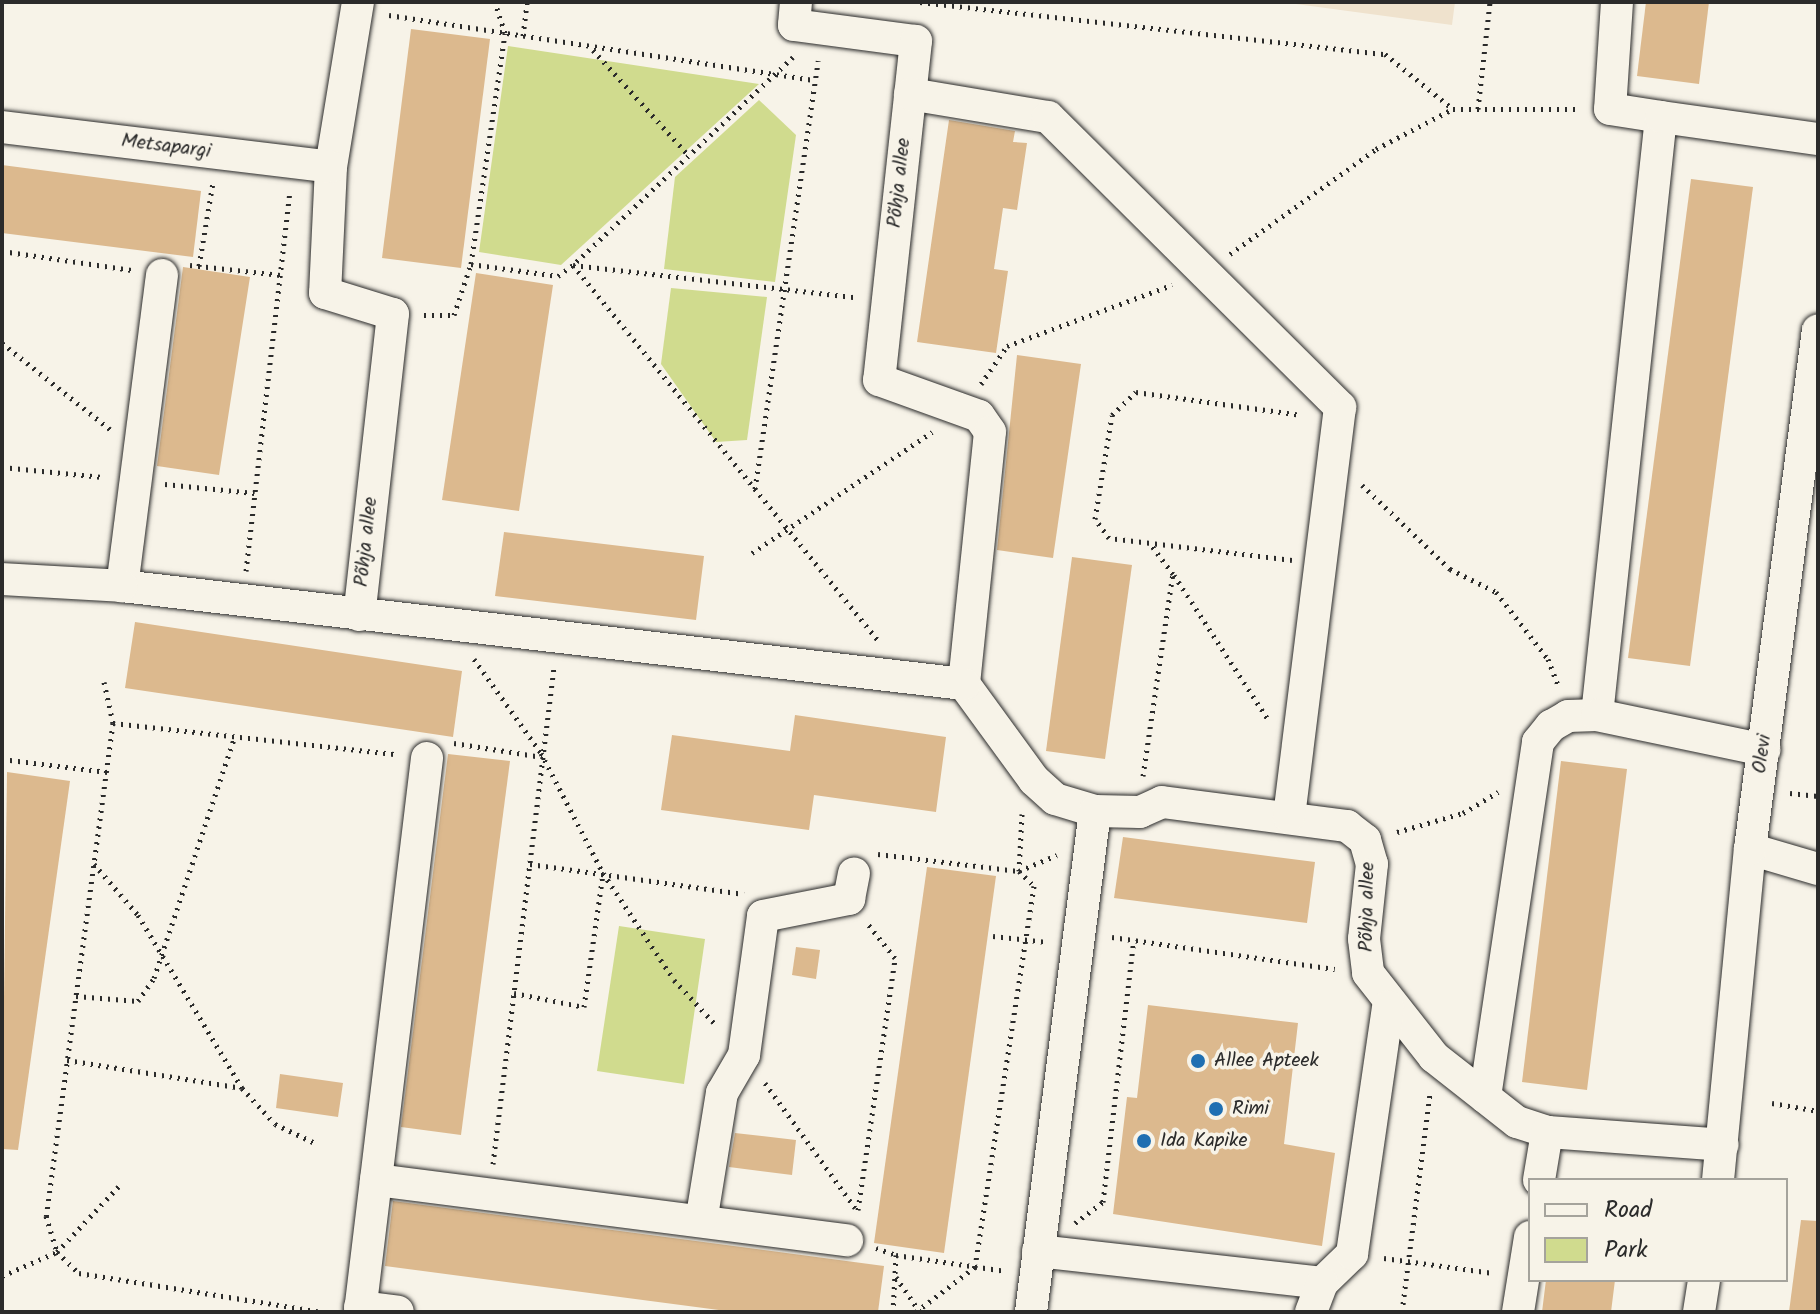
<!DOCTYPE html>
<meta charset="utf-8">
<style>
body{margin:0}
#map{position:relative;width:1820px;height:1314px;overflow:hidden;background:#f7f3e8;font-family:Kalam,sans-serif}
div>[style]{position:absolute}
.built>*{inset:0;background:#efe2cd}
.green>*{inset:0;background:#d0db8e}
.building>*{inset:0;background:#dcb98e}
.path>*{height:5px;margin-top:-2.5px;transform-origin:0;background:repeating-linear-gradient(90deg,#2b2b2b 0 2px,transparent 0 8px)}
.roads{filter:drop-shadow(0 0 2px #2b2b2b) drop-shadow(0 0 2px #2b2b2b)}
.minor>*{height:32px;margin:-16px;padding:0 16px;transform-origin:16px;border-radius:16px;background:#f7f3e8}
.dots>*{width:22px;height:22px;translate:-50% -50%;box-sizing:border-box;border:4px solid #f7f3e8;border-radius:50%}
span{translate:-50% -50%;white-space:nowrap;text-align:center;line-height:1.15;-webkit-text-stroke:7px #f7f3e8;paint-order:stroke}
.street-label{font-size:20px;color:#2b2b2b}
.poi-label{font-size:20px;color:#2b2b2b}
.left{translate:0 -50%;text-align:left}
.frame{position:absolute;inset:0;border:4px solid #2b2b2b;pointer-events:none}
.legend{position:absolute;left:1528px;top:1178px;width:260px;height:104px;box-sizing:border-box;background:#f7f3e8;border:2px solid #a5a39c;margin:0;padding:10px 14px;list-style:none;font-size:24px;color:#2b2b2b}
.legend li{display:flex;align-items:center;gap:16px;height:40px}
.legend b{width:40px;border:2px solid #a5a39c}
</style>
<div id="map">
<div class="built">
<div style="clip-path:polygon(1281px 2px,1455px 2px,1452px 25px)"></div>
</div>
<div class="green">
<div style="clip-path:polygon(508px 46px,759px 84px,561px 265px,479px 252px)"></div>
<div style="clip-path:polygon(759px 100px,796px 135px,775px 282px,664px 269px,675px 177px)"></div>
<div style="clip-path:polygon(671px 288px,767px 297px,747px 440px,716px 442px,661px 364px)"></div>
<div style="clip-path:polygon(619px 926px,705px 939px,684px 1084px,597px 1071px)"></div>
</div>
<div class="building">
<div style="clip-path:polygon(1646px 2px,1709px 2px,1699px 84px,1637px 76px)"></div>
<div style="clip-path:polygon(411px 29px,490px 39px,461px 268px,382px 258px)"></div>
<div style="clip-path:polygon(949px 120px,1015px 131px,1013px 142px,1027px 143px,1017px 210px,1003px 208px,994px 269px,1008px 271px,996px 353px,917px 342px)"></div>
<div style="clip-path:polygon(2px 165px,201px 191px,193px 257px,2px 233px)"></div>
<div style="clip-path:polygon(1691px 179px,1753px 187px,1690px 666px,1628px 658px)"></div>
<div style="clip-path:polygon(183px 267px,250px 277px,219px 475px,157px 466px)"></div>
<div style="clip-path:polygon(476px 273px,553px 285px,519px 511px,442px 500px)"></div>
<div style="clip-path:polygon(1017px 355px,1081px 364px,1053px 558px,997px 550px)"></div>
<div style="clip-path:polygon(504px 532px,704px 556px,696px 620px,495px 596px)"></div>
<div style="clip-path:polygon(1072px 557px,1132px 565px,1105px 759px,1046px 751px)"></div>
<div style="clip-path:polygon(135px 622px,462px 671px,453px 737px,125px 688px)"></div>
<div style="clip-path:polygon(795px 715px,946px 737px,936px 812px,814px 795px,809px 830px,661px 810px,672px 735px,790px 751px)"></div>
<div style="clip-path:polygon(448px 754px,510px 761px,461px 1135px,401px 1127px)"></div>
<div style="clip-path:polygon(1561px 761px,1627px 769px,1587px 1090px,1522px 1082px)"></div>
<div style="clip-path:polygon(7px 772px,70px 781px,18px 1150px,2px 1149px)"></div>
<div style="clip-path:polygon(1123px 837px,1315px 862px,1307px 923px,1114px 898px)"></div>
<div style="clip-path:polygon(927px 867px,996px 876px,944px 1253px,874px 1243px)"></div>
<div style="clip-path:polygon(796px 947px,820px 950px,816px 979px,792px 975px)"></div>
<div style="clip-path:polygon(1148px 1005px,1298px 1023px,1284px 1144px,1335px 1153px,1322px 1246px,1113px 1214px,1127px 1097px,1137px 1098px)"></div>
<div style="clip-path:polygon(280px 1074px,343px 1083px,338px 1117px,276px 1108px)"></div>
<div style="clip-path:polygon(735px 1133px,796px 1140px,792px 1175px,729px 1167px)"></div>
<div style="clip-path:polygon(393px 1201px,884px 1266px,878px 1312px,734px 1312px,385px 1266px)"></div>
<div style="clip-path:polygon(1801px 1220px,1818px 1221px,1818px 1312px,1789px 1312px)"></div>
<div style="clip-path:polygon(1546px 1280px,1615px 1280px,1611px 1312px,1542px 1312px)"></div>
</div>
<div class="path">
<div style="left:920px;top:2px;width:468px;rotate:6.4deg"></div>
<div style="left:1385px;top:54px;width:87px;rotate:39deg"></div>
<div style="left:1453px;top:109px;width:128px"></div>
<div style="left:389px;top:15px;width:431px;rotate:8.7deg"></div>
<div style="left:523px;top:36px;width:34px;rotate:-83deg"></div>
<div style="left:593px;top:50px;width:143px;rotate:47.8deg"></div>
<div style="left:793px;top:57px;width:303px;rotate:136.6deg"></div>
<div style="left:573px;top:265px;width:487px;rotate:50.9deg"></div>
<div style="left:1478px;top:109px;width:108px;rotate:-83.6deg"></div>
<div style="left:2px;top:251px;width:131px;rotate:8.3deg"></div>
<div style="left:1230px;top:254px;width:180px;rotate:-35.7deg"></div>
<div style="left:1376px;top:149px;width:87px;rotate:-27.5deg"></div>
<div style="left:471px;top:264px;width:233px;rotate:-81.6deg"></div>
<div style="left:505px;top:33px;width:33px;rotate:-108deg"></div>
<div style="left:190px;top:265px;width:91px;rotate:6.3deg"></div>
<div style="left:199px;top:266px;width:85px;rotate:-80.5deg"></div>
<div style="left:424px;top:315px;width:30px"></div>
<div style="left:454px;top:315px;width:54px;rotate:-71.6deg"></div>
<div style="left:471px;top:264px;width:88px;rotate:7.9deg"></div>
<div style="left:558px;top:276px;width:19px;rotate:-36deg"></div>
<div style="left:573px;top:265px;width:284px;rotate:6.5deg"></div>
<div style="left:2px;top:343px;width:139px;rotate:38.6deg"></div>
<div style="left:981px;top:384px;width:46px;rotate:-55.6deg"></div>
<div style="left:1007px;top:346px;width:176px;rotate:-20.3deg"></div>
<div style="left:2px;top:467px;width:101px;rotate:5.7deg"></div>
<div style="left:165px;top:484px;width:90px;rotate:5.7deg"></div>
<div style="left:1362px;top:485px;width:122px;rotate:43.7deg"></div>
<div style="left:1450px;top:569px;width:51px;rotate:26.6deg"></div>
<div style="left:1496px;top:592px;width:85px;rotate:52.2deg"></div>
<div style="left:1548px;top:659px;width:31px;rotate:69deg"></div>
<div style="left:755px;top:489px;width:433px;rotate:-81.6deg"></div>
<div style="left:752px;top:553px;width:217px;rotate:-33.9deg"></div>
<div style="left:1292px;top:560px;width:184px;rotate:-173.1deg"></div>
<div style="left:1109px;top:538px;width:24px;rotate:-126deg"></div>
<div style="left:1095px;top:519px;width:105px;rotate:-80.7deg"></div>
<div style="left:1112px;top:415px;width:33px;rotate:-44deg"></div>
<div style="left:1136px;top:392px;width:167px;rotate:7.9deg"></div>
<div style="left:246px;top:571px;width:382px;rotate:-83.4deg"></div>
<div style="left:1174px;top:575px;width:174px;rotate:56.9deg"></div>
<div style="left:474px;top:659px;width:115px;rotate:54.5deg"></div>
<div style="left:541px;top:753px;width:135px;rotate:62.7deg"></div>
<div style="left:603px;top:873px;width:128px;rotate:56.4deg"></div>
<div style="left:674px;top:980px;width:60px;rotate:47deg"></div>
<div style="left:104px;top:682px;width:42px;rotate:77.6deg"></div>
<div style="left:113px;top:723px;width:498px;rotate:97.7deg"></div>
<div style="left:46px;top:1216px;width:38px;rotate:73deg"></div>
<div style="left:57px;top:1252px;width:30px;rotate:44deg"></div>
<div style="left:79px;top:1273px;width:246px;rotate:9.1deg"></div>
<div style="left:113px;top:723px;width:285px;rotate:6.3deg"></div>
<div style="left:454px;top:743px;width:89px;rotate:9deg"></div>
<div style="left:2px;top:759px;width:106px;rotate:7.1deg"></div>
<div style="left:1143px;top:776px;width:204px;rotate:-81.6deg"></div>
<div style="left:1173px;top:574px;width:39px;rotate:-127deg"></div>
<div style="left:1790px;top:793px;width:28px;rotate:6deg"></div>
<div style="left:1022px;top:814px;width:57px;rotate:93deg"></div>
<div style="left:1019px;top:871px;width:41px;rotate:-22.8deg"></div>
<div style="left:1397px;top:832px;width:69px;rotate:-16.1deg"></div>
<div style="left:1463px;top:813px;width:41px;rotate:-31deg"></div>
<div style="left:878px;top:854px;width:142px;rotate:6.9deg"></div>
<div style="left:1019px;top:871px;width:21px;rotate:45deg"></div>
<div style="left:1034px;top:886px;width:386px;rotate:98.8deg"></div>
<div style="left:975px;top:1267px;width:74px;rotate:142.7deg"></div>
<div style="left:94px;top:864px;width:67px;rotate:49.2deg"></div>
<div style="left:138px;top:915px;width:202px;rotate:59deg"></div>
<div style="left:242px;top:1088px;width:49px;rotate:47.5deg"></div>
<div style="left:275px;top:1124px;width:44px;rotate:25.4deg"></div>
<div style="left:530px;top:864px;width:216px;rotate:8deg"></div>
<div style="left:993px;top:936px;width:54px;rotate:6.3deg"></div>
<div style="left:1112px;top:937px;width:225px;rotate:8.2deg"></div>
<div style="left:514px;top:993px;width:71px;rotate:11.3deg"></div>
<div style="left:584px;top:1007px;width:134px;rotate:-81.9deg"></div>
<div style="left:76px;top:996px;width:62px;rotate:4.6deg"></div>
<div style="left:138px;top:1001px;width:28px;rotate:-55deg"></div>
<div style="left:154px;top:978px;width:255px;rotate:-71.5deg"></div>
<div style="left:67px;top:1060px;width:176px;rotate:9.1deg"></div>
<div style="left:765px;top:1083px;width:154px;rotate:54.2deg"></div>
<div style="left:1772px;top:1103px;width:47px;rotate:9.9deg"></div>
<div style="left:493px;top:1164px;width:499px;rotate:-83deg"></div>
<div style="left:858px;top:1210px;width:255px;rotate:-81.6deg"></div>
<div style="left:895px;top:958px;width:43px;rotate:-128.5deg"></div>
<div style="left:1075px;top:1223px;width:35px;rotate:-37deg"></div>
<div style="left:1103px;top:1202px;width:264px;rotate:-83.3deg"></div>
<div style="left:876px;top:1248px;width:21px;rotate:19deg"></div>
<div style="left:896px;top:1255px;width:57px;rotate:93deg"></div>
<div style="left:896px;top:1255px;width:111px;rotate:8.3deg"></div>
<div style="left:1384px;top:1258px;width:110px;rotate:7.8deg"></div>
<div style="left:2px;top:1276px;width:60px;rotate:-23.6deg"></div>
<div style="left:57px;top:1252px;width:92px;rotate:-46.8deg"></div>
<div style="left:896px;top:1277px;width:42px;rotate:55.6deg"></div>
<div style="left:1402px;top:1312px;width:220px;rotate:-82.7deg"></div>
</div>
<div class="roads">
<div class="minor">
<div style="left:358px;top:2px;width:167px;rotate:99.3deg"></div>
<div style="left:331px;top:167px;width:126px;rotate:92.7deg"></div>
<div style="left:325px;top:293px;width:71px;rotate:17.2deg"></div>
<div style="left:393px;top:314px;width:303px;rotate:96.4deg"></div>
<div style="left:796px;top:2px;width:23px;rotate:95deg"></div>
<div style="left:794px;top:25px;width:123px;rotate:7.5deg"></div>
<div style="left:916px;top:41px;width:341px;rotate:96.2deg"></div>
<div style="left:879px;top:380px;width:106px;rotate:19.8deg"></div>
<div style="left:979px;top:416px;width:19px;rotate:55deg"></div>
<div style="left:990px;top:432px;width:253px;rotate:95.9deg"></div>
<div style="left:964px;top:684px;width:119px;rotate:53.9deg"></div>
<div style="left:1034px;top:780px;width:28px;rotate:42deg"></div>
<div style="left:1055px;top:799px;width:42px;rotate:16.7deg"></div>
<div style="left:1095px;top:811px;width:45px;rotate:1.3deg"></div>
<div style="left:1140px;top:812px;width:24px;rotate:-24deg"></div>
<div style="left:1162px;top:802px;width:187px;rotate:7.4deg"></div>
<div style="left:1347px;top:826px;width:23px;rotate:38deg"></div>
<div style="left:1365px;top:840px;width:25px;rotate:74deg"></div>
<div style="left:1372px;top:864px;width:75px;rotate:96.1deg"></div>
<div style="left:1364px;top:939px;width:34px;rotate:83deg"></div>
<div style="left:1368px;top:973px;width:107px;rotate:51.8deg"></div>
<div style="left:1434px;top:1057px;width:105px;rotate:38.1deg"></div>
<div style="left:1517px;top:1122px;width:32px;rotate:18deg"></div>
<div style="left:1547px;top:1132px;width:176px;rotate:4.2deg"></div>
<div style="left:1617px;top:2px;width:107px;rotate:93.7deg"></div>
<div style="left:1610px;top:109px;width:52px;rotate:8.9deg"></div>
<div style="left:910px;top:94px;width:140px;rotate:9.5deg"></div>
<div style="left:1048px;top:117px;width:412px;rotate:44.8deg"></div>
<div style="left:1340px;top:407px;width:413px;rotate:97.1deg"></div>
<div style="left:2px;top:127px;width:331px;rotate:6.9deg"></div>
<div style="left:162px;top:275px;width:314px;rotate:97.3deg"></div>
<div style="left:122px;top:586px;width:848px;rotate:6.64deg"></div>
<div style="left:2px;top:579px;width:120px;rotate:3.3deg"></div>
<div style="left:1597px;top:715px;width:601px;rotate:-83.89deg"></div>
<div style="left:1661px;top:117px;width:159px;rotate:8deg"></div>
<div style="left:1750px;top:849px;width:71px;rotate:16.4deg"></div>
<div style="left:1485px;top:1097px;width:359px;rotate:-81.5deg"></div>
<div style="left:1538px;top:742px;width:21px;rotate:-51deg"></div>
<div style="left:1551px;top:726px;width:20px;rotate:-30deg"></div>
<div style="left:1568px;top:716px;width:29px;rotate:-2deg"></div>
<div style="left:1597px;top:715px;width:171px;rotate:11.8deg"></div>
<div style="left:376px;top:1180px;width:475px;rotate:7.3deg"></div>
<div style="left:1539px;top:1180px;width:49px;rotate:-80.5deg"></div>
<div style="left:1718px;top:1180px;width:333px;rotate:-84.5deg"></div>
<div style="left:1750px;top:849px;width:523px;rotate:-82.54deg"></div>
<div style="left:702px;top:1216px;width:125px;rotate:-80.8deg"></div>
<div style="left:722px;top:1093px;width:44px;rotate:-59.9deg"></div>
<div style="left:744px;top:1055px;width:140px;rotate:-82.2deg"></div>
<div style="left:763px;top:916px;width:88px;rotate:-11.2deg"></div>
<div style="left:849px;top:899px;width:26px;rotate:-79deg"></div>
<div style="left:1038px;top:1251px;width:286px;rotate:6.4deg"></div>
<div style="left:1322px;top:1283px;width:42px;rotate:-44deg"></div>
<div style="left:1352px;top:1254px;width:250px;rotate:-81.7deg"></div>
<div style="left:360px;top:1307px;width:38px;rotate:7deg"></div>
<div style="left:360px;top:1312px;width:558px;rotate:-83.1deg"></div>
<div style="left:1031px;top:1312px;width:505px;rotate:-82.72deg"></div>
<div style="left:1311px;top:1312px;width:31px;rotate:-69deg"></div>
<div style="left:1518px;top:1312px;width:76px;rotate:-80.9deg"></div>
<div style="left:1699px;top:1312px;width:32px;rotate:-81deg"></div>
</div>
</div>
<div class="dots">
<div style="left:1198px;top:1061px;background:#1f6fb2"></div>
<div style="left:1216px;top:1109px;background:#1f6fb2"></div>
<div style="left:1144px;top:1141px;background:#1f6fb2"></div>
</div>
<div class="street-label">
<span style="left:166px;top:147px;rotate:7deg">Metsapargi</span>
<span style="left:900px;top:183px;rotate:-84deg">Põhja allee</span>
<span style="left:367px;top:542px;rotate:-84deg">Põhja allee</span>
<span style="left:1763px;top:754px;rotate:-82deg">Olevi</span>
<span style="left:1368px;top:907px;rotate:-89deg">Põhja allee</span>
</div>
<div class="poi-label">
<span class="left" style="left:1214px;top:1061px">Allee Apteek</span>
<span class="left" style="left:1232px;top:1109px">Rimi</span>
<span class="left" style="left:1160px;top:1141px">Ida Kapike</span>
</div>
<div class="frame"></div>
<ul class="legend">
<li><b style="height:10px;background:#f7f3e8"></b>Road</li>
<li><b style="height:22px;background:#d0db8e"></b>Park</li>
</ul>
</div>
